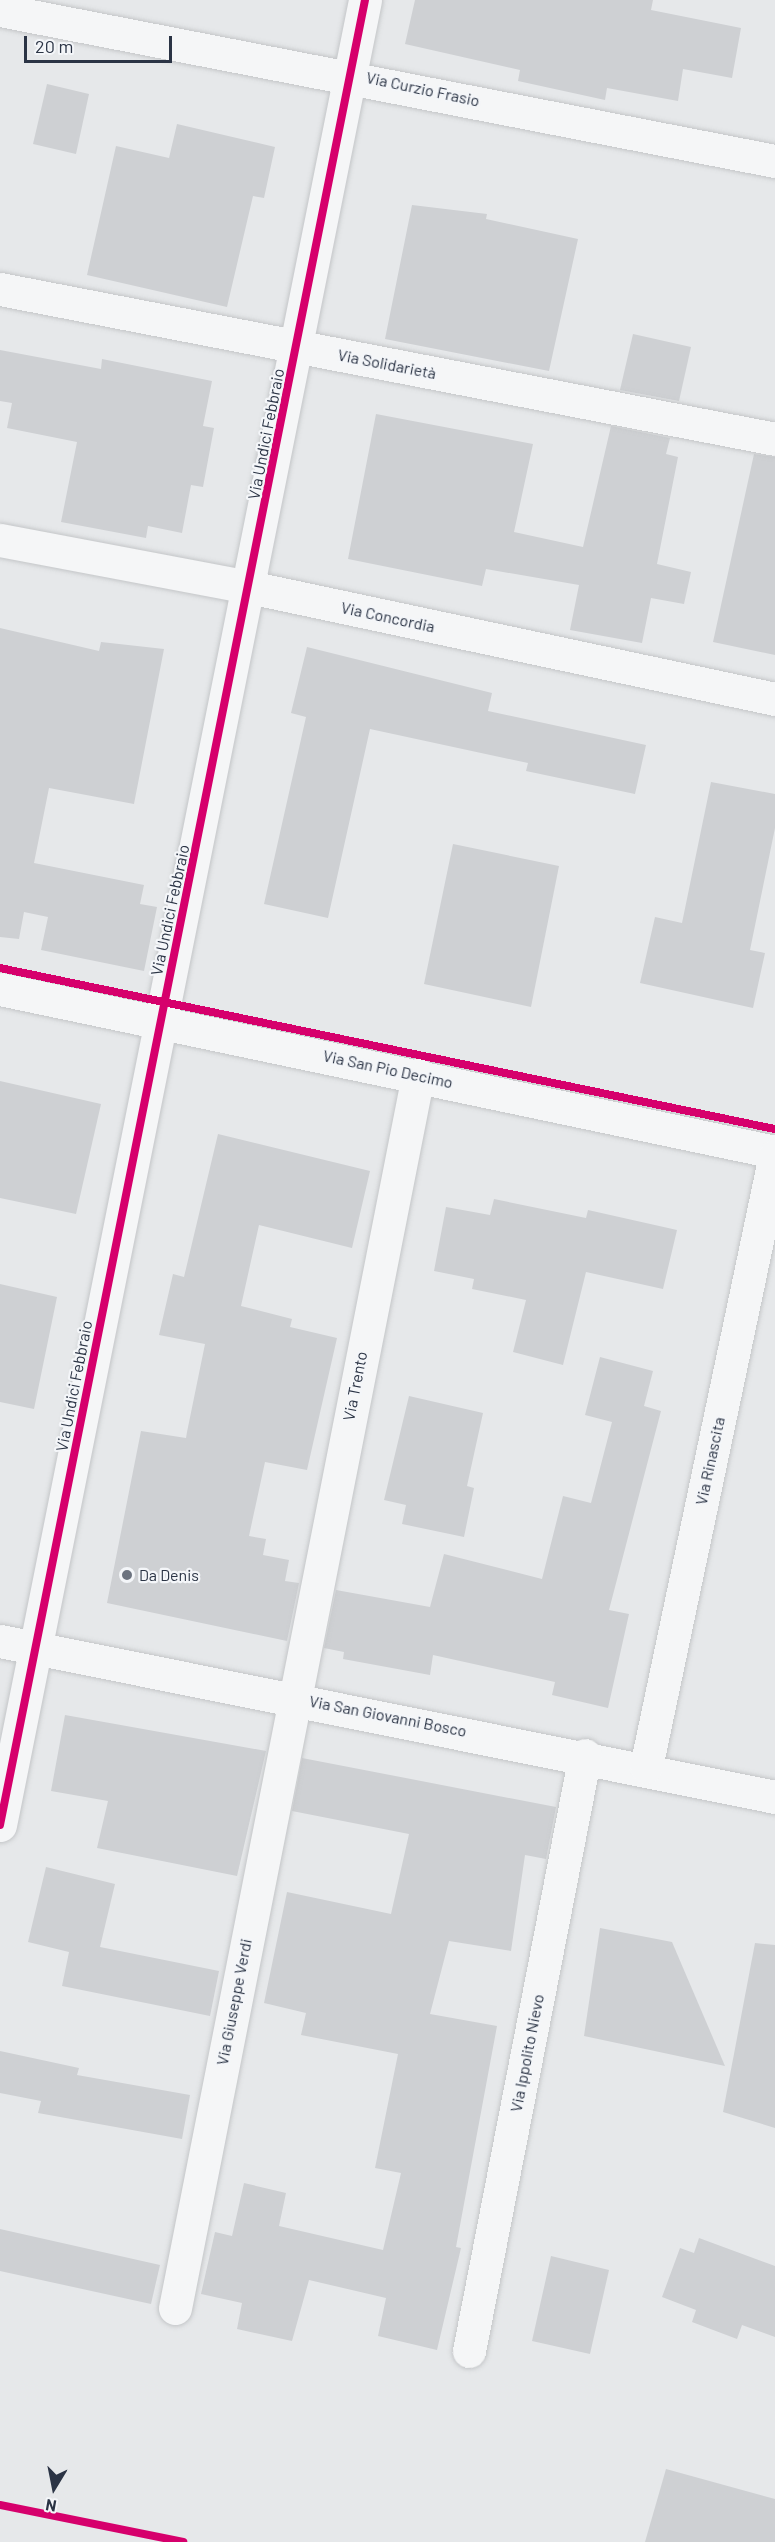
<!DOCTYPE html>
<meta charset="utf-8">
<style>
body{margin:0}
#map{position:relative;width:775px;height:2542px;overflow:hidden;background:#e6e8ea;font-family:Barlow,sans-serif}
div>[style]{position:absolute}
.building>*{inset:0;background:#ced0d3}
.roads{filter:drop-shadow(0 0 2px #c4c6c8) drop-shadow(0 0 2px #c4c6c8)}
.street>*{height:33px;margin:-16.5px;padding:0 16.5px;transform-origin:16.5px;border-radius:16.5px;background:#f5f6f7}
.cycleway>*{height:8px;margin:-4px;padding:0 4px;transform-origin:4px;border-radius:4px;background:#d6006c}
.dots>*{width:16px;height:16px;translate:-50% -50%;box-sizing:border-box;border:3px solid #f4f6f9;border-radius:50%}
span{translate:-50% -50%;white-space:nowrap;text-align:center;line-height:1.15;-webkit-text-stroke:4.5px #f4f6f9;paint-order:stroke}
.street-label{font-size:16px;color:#2b3445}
.poi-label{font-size:16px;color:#2b3445}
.left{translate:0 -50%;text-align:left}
.north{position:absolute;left:24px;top:2458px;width:60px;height:60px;-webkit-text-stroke:4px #f4f6f9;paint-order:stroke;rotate:190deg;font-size:16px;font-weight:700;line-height:24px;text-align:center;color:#2b3445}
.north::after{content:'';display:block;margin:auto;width:21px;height:27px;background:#2b3445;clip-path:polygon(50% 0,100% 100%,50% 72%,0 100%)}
.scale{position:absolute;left:24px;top:36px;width:148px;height:27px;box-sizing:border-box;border:3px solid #2b3445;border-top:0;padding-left:8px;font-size:18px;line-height:21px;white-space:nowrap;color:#2b3445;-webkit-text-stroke:4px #f4f6f9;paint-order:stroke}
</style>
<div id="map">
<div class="building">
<div style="clip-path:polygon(415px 0,653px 0,651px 10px,741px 28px,732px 78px,683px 69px,678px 101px,607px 88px,605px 100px,518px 81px,520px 70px,405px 44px)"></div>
<div style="clip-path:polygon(47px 84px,89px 94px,76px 154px,33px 144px)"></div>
<div style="clip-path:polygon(177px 124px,275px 147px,264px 198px,253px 196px,227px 307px,87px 275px,116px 146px,169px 158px)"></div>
<div style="clip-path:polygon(412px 205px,487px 214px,486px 219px,578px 239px,549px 371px,385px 339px)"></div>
<div style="clip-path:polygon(633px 334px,691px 347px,679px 401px,620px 390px)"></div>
<div style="clip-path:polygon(0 350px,101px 369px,102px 359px,212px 381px,203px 426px,214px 428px,203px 487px,191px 485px,182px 533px,148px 526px,146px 538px,61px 522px,77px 442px,7px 428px,12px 403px,0 401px)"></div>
<div style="clip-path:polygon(376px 414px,533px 444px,514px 532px,583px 547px,611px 426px,670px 438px,666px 454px,678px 457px,657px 564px,691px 572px,684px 604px,651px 598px,642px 643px,570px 630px,579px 585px,486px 569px,482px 586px,348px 559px)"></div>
<div style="clip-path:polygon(754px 454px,775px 457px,775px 655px,713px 642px)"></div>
<div style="clip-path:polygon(0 628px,99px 651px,101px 642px,164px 649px,134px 804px,49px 788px,34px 863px,144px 885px,140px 904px,157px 907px,144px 971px,41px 950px,48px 917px,24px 912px,19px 939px,0 937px)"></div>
<div style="clip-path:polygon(307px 647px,492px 693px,488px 711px,646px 745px,635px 794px,526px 771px,528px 763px,370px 729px,328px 918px,264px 904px,306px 717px,291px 713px)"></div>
<div style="clip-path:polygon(711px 782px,775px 794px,775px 828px,750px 950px,765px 953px,753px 1008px,640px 983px,655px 917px,682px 923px)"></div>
<div style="clip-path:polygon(453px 844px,559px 866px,531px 1007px,424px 984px)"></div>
<div style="clip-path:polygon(0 1081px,101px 1104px,76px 1214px,0 1198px)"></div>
<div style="clip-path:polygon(218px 1134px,370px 1171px,352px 1248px,259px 1225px,241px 1306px,292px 1319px,290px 1327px,337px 1338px,307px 1470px,265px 1462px,249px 1536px,266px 1539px,263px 1555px,289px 1560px,285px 1581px,299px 1583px,287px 1641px,107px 1603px,141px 1431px,186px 1438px,187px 1432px,205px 1344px,159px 1335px,173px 1274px,184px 1277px)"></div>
<div style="clip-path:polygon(494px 1199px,586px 1218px,588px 1210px,677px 1230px,663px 1289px,586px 1272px,563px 1365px,513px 1352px,526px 1300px,472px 1289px,474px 1279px,434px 1271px,446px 1207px,490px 1215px)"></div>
<div style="clip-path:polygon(0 1284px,57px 1297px,34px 1409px,0 1402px)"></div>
<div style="clip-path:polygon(600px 1357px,653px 1371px,644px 1406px,661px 1411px,609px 1610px,629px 1614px,608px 1708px,552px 1695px,555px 1682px,433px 1655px,430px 1675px,343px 1659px,344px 1652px,324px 1648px,336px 1590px,430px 1607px,444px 1554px,542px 1579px,563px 1496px,591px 1503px,612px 1422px,585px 1415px)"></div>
<div style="clip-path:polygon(409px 1396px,483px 1413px,467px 1486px,474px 1488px,464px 1537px,402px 1524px,406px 1505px,384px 1500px)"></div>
<div style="clip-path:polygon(65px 1715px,266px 1751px,237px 1876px,97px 1848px,108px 1801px,51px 1791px)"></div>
<div style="clip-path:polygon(302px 1758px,556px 1807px,546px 1859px,525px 1855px,511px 1951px,449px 1941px,430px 2014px,497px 2026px,456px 2247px,461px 2248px,437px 2350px,378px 2336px,386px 2298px,309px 2280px,292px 2341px,237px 2329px,242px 2303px,201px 2294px,215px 2232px,232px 2236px,244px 2183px,286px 2193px,279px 2226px,383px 2250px,401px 2173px,375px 2168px,398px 2054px,301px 2035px,306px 2013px,264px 2003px,287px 1892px,391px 1914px,409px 1834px,292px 1811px)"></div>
<div style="clip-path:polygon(46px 1867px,115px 1884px,100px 1947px,219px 1971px,210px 2016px,62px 1986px,69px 1952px,28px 1942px)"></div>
<div style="clip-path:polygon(600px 1928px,672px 1942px,725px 2066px,584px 2036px)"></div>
<div style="clip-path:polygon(755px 1943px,775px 1945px,775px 2128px,723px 2112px)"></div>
<div style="clip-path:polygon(0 2051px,79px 2068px,77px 2075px,190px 2095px,182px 2139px,38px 2113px,41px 2101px,0 2093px)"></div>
<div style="clip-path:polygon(0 2229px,160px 2265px,151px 2304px,0 2271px)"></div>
<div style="clip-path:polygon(699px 2238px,775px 2266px,775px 2337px,742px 2325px,737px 2339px,692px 2322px,696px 2310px,662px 2297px,680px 2248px,694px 2253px)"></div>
<div style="clip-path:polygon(551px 2256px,609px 2270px,590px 2354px,532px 2341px)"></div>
<div style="clip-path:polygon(666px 2469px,775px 2499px,775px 2542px,645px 2542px)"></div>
</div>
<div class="roads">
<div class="street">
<div style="left:0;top:10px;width:790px;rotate:11.03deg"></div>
<div style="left:0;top:289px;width:789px;rotate:10.95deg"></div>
<div style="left:0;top:540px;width:253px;rotate:10.7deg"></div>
<div style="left:249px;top:587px;width:538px;rotate:12.02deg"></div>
<div style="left:0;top:989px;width:792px;rotate:11.88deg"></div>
<div style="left:0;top:1641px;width:791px;rotate:11.38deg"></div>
<div style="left:646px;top:1767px;width:625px;rotate:-78.1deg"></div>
<div style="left:0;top:1825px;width:1861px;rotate:-78.69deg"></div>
<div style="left:175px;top:2308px;width:1257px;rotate:-78.85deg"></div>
<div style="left:469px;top:2351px;width:607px;rotate:-78.99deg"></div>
</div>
</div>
<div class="cycleway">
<div style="left:0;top:968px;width:792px;rotate:11.74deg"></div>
<div style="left:0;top:1825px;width:1861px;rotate:-78.69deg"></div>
<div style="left:0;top:2505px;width:187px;rotate:11.4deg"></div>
</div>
<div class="dots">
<div style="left:127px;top:1575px;background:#6c737f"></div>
</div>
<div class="street-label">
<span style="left:423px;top:89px;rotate:12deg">Via Curzio Frasio</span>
<span style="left:387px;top:364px;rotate:11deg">Via Solidarietà</span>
<span style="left:266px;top:434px;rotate:-79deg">Via Undici Febbraio</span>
<span style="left:388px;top:617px;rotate:12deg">Via Concordia</span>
<span style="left:170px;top:910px;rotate:-78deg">Via Undici Febbraio</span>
<span style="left:388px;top:1069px;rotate:12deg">Via San Pio Decimo</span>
<span style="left:74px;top:1386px;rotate:-79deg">Via Undici Febbraio</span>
<span style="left:355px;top:1386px;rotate:-79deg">Via Trento</span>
<span style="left:710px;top:1461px;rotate:-78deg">Via Rinascita</span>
<span style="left:388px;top:1716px;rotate:11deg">Via San Giovanni Bosco</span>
<span style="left:234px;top:2002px;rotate:-79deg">Via Giuseppe Verdi</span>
<span style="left:527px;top:2053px;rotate:-79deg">Via Ippolito Nievo</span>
</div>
<div class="poi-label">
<span class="left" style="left:139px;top:1575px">Da Denis</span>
</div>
<div class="north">N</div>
<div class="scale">20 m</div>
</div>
